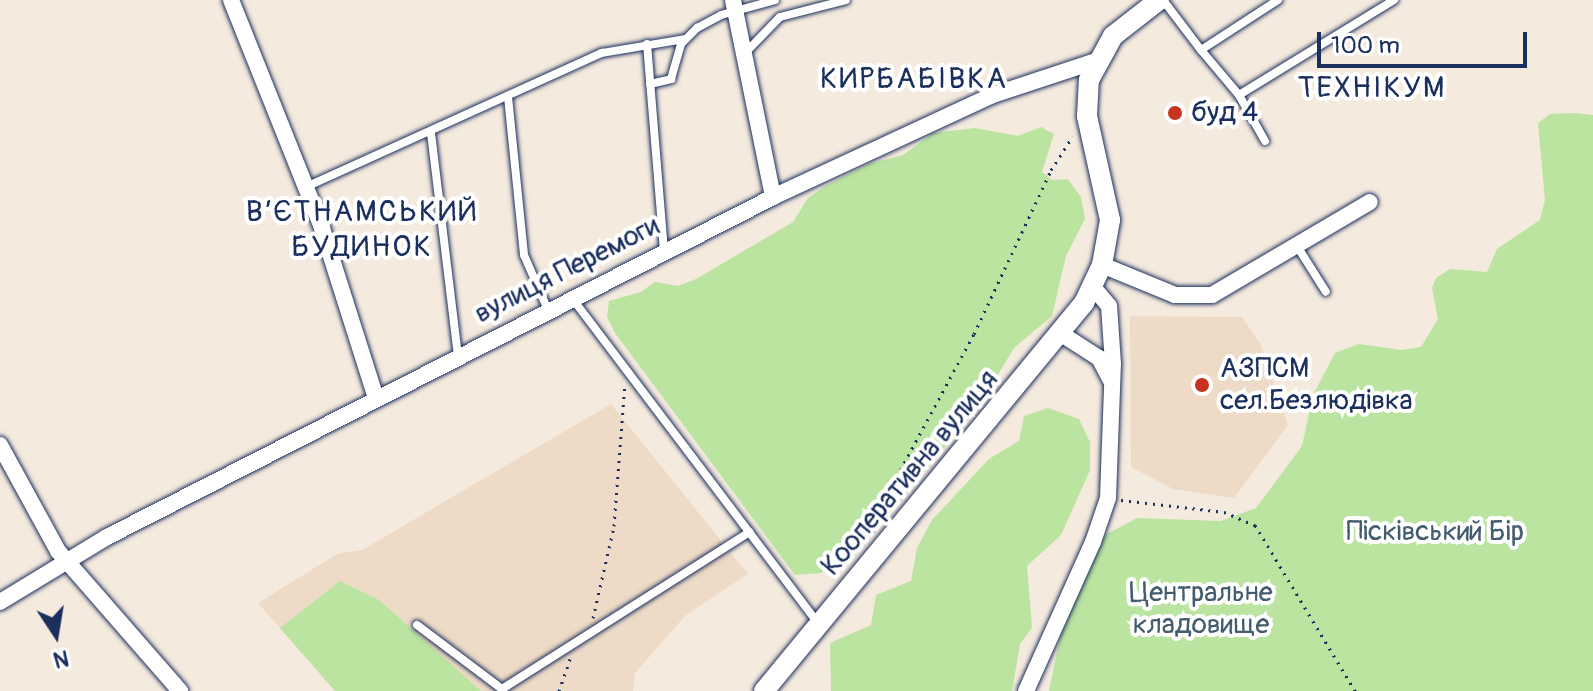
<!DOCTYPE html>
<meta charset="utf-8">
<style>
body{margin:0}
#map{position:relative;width:1593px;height:691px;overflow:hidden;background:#f5eade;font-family:Pangolin,sans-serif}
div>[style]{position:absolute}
.built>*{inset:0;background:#eedbc7}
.green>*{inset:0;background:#bae4a0}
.path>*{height:3px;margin-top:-1.5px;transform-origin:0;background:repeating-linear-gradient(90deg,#1b2f5e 0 2px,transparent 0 8px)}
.roads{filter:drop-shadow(0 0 2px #1b2f5e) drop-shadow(0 0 2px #1b2f5e)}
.service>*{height:8px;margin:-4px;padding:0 4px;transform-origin:4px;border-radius:4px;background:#fff}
.minor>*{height:16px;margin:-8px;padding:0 8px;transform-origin:8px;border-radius:8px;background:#fff}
.tertiary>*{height:20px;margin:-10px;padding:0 10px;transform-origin:10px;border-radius:10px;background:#fff}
.dots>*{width:22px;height:22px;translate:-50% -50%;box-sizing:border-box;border:4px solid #fff;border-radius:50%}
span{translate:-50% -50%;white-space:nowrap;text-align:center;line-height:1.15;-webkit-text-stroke:8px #fff;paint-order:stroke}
.poi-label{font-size:28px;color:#1b2f5e}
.left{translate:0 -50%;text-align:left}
.street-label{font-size:28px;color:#1b2f5e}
.park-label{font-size:28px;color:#435c6e}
.neighbourhood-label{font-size:30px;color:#1b2f5e;letter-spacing:2px}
.north{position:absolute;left:16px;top:595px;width:80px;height:80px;-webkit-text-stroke:6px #fff;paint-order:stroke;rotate:168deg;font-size:22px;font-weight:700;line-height:32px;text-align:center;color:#1b2f5e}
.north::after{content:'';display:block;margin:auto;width:28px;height:36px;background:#1b2f5e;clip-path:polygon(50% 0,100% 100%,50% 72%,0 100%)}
.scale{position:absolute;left:1317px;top:32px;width:210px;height:36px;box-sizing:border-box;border:4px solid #1b2f5e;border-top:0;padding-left:10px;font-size:24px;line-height:28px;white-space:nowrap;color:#1b2f5e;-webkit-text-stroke:6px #fff;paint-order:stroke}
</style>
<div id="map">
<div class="built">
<div style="clip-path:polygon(1130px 316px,1242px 317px,1261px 345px,1288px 425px,1234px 498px,1173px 489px,1131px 467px)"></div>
<div style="clip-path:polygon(611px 404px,748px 574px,685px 616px,635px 673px,633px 691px,335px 691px,258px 603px,337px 554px,362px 550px)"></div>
</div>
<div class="green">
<div style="clip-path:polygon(1574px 113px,1593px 115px,1593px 691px,1049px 691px,1061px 632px,1105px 535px,1137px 518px,1221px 521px,1256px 508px,1302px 446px,1313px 395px,1335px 353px,1359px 344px,1402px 350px,1421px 347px,1438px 319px,1432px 288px,1436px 278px,1450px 269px,1487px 272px,1497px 249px,1540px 220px,1545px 200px,1538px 123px,1550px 114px)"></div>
<div style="clip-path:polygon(1041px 127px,1054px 134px,1042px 172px,1052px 180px,1068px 179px,1081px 197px,1085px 219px,1066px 256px,1052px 316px,1014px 348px,979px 406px,891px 512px,821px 573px,795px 575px,615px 333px,607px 317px,609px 301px,641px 292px,655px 282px,678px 286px,696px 279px,793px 222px,808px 198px,825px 186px,869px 164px,903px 155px,933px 133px,975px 128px,1018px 136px)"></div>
<div style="clip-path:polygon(1048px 408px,1079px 419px,1090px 442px,1090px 470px,1061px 535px,1027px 566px,1032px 628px,1020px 644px,1012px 691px,831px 691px,830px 643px,871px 625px,876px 595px,911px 581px,917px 548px,932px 520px,989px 459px,1019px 441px,1024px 416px)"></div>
<div style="clip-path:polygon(340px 581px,379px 600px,481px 691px,335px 691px,280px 628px)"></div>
</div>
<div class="path">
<div style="left:1121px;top:500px;width:104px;rotate:6.6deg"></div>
<div style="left:1224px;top:512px;width:34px;rotate:23deg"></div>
<div style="left:1255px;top:525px;width:194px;rotate:58.9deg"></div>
<div style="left:873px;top:532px;width:44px;rotate:-68.7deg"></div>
<div style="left:889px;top:491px;width:179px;rotate:-61.6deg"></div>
<div style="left:974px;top:334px;width:181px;rotate:-64.8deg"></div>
<div style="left:1051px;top:170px;width:40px;rotate:-57.1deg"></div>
<div style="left:593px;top:618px;width:94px;rotate:-77.1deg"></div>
<div style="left:614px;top:526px;width:142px;rotate:-85.6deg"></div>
<div style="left:559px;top:691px;width:34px;rotate:-71deg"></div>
</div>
<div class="roads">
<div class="service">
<div style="left:1163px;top:0;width:63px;rotate:52.8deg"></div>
<div style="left:1201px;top:50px;width:92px;rotate:-33deg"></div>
<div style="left:647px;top:44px;width:208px;rotate:85.3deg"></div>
<div style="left:1201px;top:50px;width:59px;rotate:49.8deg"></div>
<div style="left:1239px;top:95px;width:53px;rotate:60.5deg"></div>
<div style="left:745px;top:53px;width:50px;rotate:-45.8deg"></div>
<div style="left:780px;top:17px;width:68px;rotate:-14.4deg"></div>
<div style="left:650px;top:84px;width:22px;rotate:-13deg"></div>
<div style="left:671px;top:79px;width:36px;rotate:-74deg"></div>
<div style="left:681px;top:44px;width:23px;rotate:-45deg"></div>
<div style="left:697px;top:28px;width:27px;rotate:-28deg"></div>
<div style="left:721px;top:15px;width:56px;rotate:-15.5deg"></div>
<div style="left:1239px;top:95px;width:182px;rotate:-31.5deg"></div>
<div style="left:508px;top:97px;width:159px;rotate:84.2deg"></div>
<div style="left:524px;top:255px;width:60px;rotate:66.4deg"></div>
<div style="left:431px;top:133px;width:226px;rotate:83.1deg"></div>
<div style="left:306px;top:187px;width:325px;rotate:-24.4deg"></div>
<div style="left:602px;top:53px;width:84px;rotate:-9.6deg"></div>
<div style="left:1297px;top:246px;width:54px;rotate:57.8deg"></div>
<div style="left:572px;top:298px;width:410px;rotate:52.9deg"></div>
<div style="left:417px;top:625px;width:106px;rotate:37deg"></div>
<div style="left:502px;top:689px;width:293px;rotate:-32.4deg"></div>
</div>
<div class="minor">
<div style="left:231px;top:0;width:245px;rotate:68.2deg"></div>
<div style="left:322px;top:228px;width:178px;rotate:72.4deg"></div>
<div style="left:733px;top:0;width:201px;rotate:78.5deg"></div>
<div style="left:1102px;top:265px;width:79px;rotate:22.3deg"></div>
<div style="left:1175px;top:295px;width:37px"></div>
<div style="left:1212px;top:295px;width:183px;rotate:-30.5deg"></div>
<div style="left:1063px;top:335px;width:43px;rotate:32.6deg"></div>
<div style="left:1099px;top:358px;width:26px;rotate:62deg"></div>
<div style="left:0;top:445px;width:121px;rotate:61.3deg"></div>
<div style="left:58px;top:551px;width:186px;rotate:48.9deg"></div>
<div style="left:0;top:602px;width:125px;rotate:-31.3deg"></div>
<div style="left:107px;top:537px;width:748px;rotate:-27.04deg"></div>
<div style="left:773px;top:197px;width:242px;rotate:-24.9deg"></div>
<div style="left:993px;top:95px;width:108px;rotate:-18.3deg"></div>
<div style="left:1026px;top:691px;width:163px;rotate:-65.8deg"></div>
<div style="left:1093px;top:542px;width:46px;rotate:-71.2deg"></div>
<div style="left:1108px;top:498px;width:134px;rotate:-87.9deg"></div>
<div style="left:1113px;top:364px;width:58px;rotate:-93.9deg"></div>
<div style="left:1109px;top:306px;width:25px;rotate:-130deg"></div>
</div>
<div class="tertiary">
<div style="left:764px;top:691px;width:503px;rotate:-50.49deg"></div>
<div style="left:1084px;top:303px;width:42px;rotate:-64.7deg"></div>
<div style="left:1102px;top:265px;width:46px;rotate:-79.9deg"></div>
<div style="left:1110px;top:220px;width:107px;rotate:-102.5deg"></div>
<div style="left:1087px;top:116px;width:36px;rotate:-87deg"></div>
<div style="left:1089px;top:80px;width:50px;rotate:-61.4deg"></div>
<div style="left:1113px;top:36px;width:58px;rotate:-38deg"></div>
</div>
</div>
<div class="dots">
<div style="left:1175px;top:113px;background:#c8321e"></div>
<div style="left:1202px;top:385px;background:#c8321e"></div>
</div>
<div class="poi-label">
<span class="left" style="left:1191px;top:113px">буд 4</span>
<span class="left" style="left:1220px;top:385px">АЗПСМ<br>сел.Безлюдівка</span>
</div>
<div class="street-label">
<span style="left:567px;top:270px;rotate:-27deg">вулиця Перемоги</span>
<span style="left:910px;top:473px;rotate:-50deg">Кооперативна вулиця</span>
</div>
<div class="park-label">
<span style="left:1435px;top:532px">Пісківський Бір</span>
<span style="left:1201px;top:609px">Центральне<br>кладовище</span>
</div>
<div class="neighbourhood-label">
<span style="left:914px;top:79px">КИРБАБІВКА</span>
<span style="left:1372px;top:88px">ТЕХНІКУМ</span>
<span style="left:362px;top:229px">В’ЄТНАМСЬКИЙ<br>БУДИНОК</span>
</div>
<div class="north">N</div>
<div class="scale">100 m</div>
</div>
